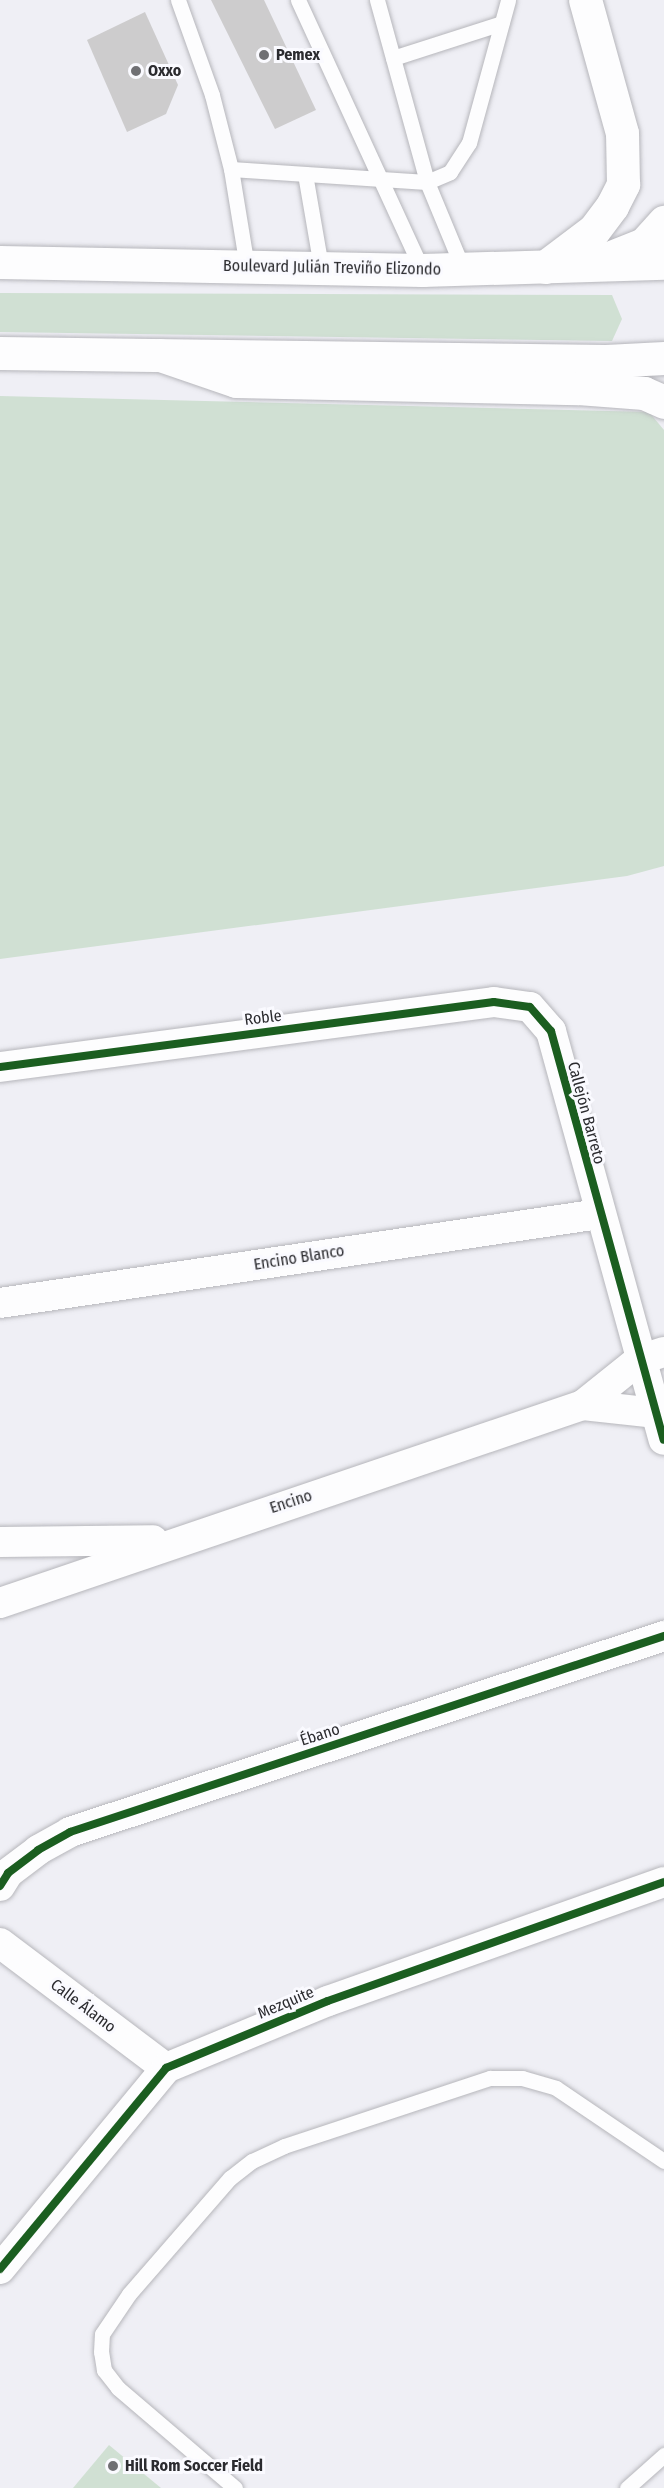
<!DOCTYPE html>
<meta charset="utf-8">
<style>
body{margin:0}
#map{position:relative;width:664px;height:2488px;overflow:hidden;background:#efeff5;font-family:"Fira Sans Condensed",sans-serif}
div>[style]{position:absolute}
.green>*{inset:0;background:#d0e0d3}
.building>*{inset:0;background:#cdcccd}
.roads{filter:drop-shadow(0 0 2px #b6b6bb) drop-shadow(0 0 2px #b6b6bb)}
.lane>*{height:15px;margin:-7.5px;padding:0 7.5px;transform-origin:7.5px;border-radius:7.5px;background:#fdfdfe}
.street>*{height:30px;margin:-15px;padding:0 15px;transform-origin:15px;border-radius:15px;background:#fdfdfe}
.secondary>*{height:33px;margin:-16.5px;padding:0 16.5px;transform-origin:16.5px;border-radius:16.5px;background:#fdfdfe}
.primary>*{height:33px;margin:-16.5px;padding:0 16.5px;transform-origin:16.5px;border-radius:16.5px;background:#fdfdfe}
.cycleway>*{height:8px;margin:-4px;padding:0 4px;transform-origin:4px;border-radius:4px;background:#1b5e20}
.dots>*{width:16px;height:16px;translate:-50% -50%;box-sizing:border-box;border:3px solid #fafaff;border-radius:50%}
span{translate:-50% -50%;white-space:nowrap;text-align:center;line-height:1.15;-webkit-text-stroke:6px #fafaff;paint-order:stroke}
.poi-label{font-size:16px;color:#2b2b2f;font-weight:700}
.left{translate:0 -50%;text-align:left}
.street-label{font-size:16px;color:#2b2b2f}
</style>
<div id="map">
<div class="green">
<div style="clip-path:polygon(0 293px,612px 295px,622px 319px,612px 341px,0 332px)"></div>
<div style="clip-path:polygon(0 396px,649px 412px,664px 430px,664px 866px,627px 876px,0 959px)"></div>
<div style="clip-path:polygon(109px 2445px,161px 2488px,73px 2488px)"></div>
</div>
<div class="building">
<div style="clip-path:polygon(211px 0,264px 0,316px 110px,275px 129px)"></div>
<div style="clip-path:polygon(145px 12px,178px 85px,166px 114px,127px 132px,87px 40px)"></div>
</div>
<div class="roads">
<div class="lane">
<div style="left:178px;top:0;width:101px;rotate:70.3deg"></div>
<div style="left:212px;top:95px;width:76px;rotate:75.6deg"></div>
<div style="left:231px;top:169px;width:99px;rotate:80.7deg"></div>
<div style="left:298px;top:0;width:297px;rotate:65.3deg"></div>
<div style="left:377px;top:0;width:189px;rotate:74.6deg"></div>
<div style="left:427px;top:182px;width:94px;rotate:67.5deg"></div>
<div style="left:393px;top:58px;width:114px;rotate:-17.8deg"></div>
<div style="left:231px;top:169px;width:196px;rotate:3.8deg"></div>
<div style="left:427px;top:182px;width:25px;rotate:-23deg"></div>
<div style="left:450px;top:172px;width:35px;rotate:-57deg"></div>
<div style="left:469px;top:143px;width:148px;rotate:-74.7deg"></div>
<div style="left:305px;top:174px;width:94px;rotate:80.2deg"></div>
<div style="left:235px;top:2488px;width:154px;rotate:-139.5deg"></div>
<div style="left:118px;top:2388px;width:23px;rotate:-128deg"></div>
<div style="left:104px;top:2370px;width:18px;rotate:-99deg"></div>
<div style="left:101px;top:2352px;width:18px;rotate:-87deg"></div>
<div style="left:102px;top:2334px;width:48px;rotate:-56deg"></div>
<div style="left:129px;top:2294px;width:154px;rotate:-49deg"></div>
<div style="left:230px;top:2178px;width:28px;rotate:-38deg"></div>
<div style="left:252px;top:2161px;width:35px;rotate:-25deg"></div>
<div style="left:284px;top:2146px;width:217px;rotate:-18.3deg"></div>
<div style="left:490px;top:2078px;width:32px"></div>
<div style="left:522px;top:2078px;width:35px;rotate:16deg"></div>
<div style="left:556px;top:2088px;width:130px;rotate:34.1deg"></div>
<div style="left:627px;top:2488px;width:50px;rotate:-41.7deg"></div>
</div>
<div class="street">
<div style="left:0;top:1067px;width:498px;rotate:-7.5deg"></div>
<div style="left:494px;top:1002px;width:36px;rotate:8deg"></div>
<div style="left:530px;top:1007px;width:32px;rotate:49deg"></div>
<div style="left:551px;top:1031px;width:424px;rotate:74.6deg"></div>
<div style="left:0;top:1303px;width:606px;rotate:-8.45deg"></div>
<div style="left:583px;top:1405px;width:81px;rotate:6.3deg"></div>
<div style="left:0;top:1542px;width:153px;rotate:-0.7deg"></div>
<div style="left:0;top:1603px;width:616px;rotate:-18.76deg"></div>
<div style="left:583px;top:1405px;width:72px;rotate:-38.8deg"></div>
<div style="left:639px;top:1360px;width:26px;rotate:-18deg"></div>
<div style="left:0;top:1886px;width:15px;rotate:-58deg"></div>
<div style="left:8px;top:1873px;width:38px;rotate:-37deg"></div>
<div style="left:38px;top:1850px;width:37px;rotate:-29deg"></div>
<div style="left:70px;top:1832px;width:626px;rotate:-18.26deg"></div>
<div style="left:0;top:1943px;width:208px;rotate:37deg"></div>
<div style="left:0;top:2269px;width:261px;rotate:-50.4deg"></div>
<div style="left:166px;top:2068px;width:175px;rotate:-22.5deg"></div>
<div style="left:328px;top:2001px;width:356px;rotate:-19.5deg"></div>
</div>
<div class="secondary">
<div style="left:606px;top:259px;width:41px;rotate:-21.5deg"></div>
<div style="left:644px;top:244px;width:30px;rotate:-48deg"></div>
<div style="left:0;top:262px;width:422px;rotate:1.1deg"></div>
<div style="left:422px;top:270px;width:242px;rotate:-1.7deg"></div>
<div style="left:0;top:353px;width:606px;rotate:0.76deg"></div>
<div style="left:606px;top:361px;width:58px;rotate:-3deg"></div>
</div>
<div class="primary">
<div style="left:545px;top:267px;width:61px;rotate:-37.1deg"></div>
<div style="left:594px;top:230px;width:30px;rotate:-53deg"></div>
<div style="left:612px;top:206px;width:25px;rotate:-63deg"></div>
<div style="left:623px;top:184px;width:51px;rotate:-91.1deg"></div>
<div style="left:622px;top:133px;width:138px;rotate:-105.5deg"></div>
<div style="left:160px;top:355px;width:80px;rotate:18.9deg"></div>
<div style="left:236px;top:381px;width:342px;rotate:1.2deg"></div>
<div style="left:578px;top:388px;width:66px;rotate:4.3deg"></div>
<div style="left:644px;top:393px;width:22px;rotate:24deg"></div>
</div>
</div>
<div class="cycleway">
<div style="left:0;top:1067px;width:498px;rotate:-7.5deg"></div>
<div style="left:494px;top:1002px;width:36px;rotate:8deg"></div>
<div style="left:530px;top:1007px;width:32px;rotate:49deg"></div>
<div style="left:551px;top:1031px;width:424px;rotate:74.6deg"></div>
<div style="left:0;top:1886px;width:15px;rotate:-58deg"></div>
<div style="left:8px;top:1873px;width:38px;rotate:-37deg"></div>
<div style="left:38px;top:1850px;width:37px;rotate:-29deg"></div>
<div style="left:70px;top:1832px;width:626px;rotate:-18.26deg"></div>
<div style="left:0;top:2269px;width:261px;rotate:-50.4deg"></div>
<div style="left:166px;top:2068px;width:175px;rotate:-22.5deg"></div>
<div style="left:328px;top:2001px;width:356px;rotate:-19.5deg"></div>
</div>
<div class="dots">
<div style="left:264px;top:55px;background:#707074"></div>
<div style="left:136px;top:71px;background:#707074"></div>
<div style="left:113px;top:2466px;background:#707074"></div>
</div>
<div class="poi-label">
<span class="left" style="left:276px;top:55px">Pemex</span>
<span class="left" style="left:148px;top:71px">Oxxo</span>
<span class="left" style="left:125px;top:2466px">Hill Rom Soccer Field</span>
</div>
<div class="street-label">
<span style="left:332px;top:268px;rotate:1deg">Boulevard Julián Treviño Elizondo</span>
<span style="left:263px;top:1018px;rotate:-7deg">Roble</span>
<span style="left:586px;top:1113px;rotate:75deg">Callejón Barreto</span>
<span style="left:299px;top:1258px;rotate:-9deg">Encino Blanco</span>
<span style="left:291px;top:1502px;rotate:-18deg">Encino</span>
<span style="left:320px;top:1735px;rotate:-18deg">Ébano</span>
<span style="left:286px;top:2003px;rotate:-23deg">Mezquite</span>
<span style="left:83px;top:2006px;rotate:37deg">Calle Álamo</span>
</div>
</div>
